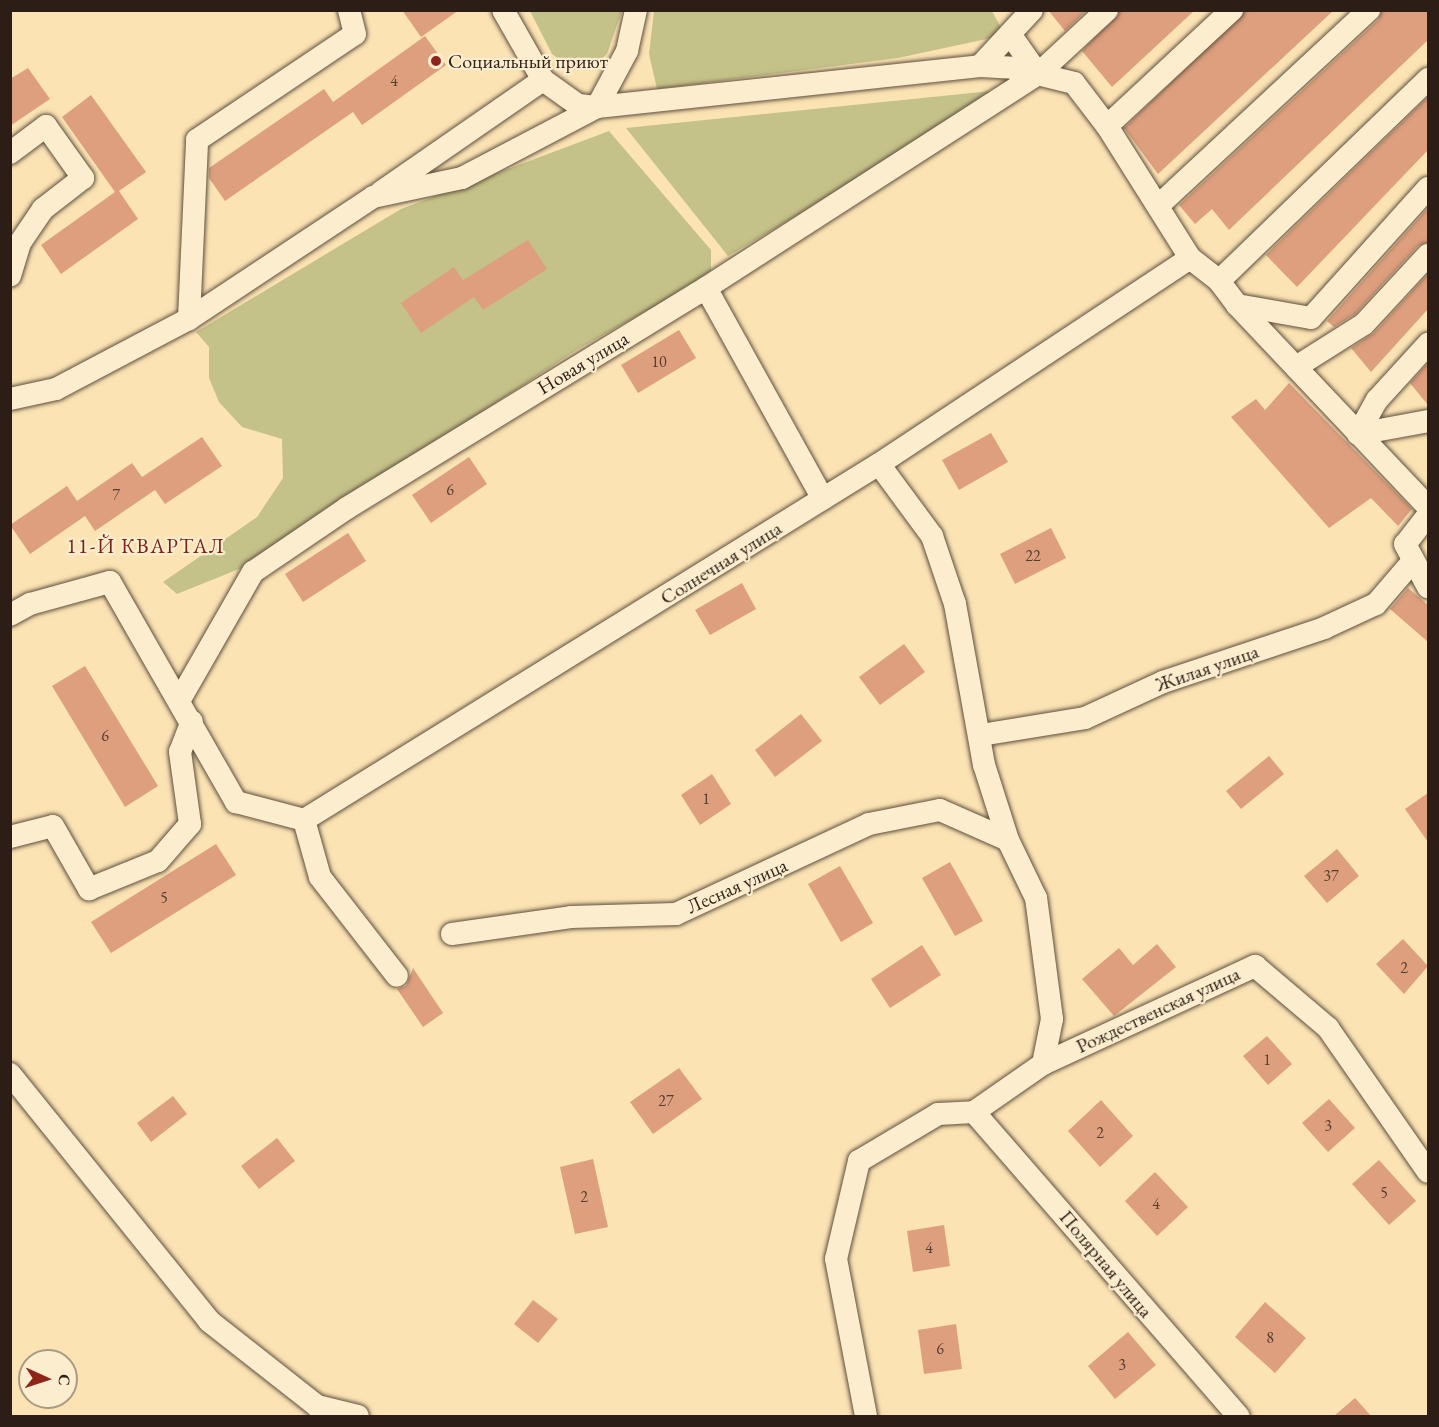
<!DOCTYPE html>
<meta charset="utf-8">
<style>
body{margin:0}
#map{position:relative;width:1439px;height:1427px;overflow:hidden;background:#fbe3b4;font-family:"EB Garamond",serif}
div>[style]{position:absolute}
.green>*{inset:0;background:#c5c289}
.building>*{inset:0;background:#dd9f7e}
.roads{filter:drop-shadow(0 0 2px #604f3e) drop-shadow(0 0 2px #604f3e)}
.minor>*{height:22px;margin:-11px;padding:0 11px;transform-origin:11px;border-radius:11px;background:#fcedce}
.dots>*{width:16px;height:16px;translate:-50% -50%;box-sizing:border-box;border:3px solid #fcedce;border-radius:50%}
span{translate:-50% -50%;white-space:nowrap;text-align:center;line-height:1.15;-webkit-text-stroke:4.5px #fcedce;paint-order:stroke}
.number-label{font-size:16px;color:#583e30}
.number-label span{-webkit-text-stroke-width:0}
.poi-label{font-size:20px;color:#2c1e16}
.left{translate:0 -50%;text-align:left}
.street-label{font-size:20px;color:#2c1e16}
.neighbourhood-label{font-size:21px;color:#7a1f14;letter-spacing:1.5px}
.frame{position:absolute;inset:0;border:12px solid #2c1e16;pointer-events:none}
.north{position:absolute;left:18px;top:1349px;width:60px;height:60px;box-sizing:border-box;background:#fcedce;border:2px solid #a99a84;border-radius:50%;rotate:93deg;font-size:16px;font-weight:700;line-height:24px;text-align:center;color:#2c1e16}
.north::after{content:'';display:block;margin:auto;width:21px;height:27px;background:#8f2418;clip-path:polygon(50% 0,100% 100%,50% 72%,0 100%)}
</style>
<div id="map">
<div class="green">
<div style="clip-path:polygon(530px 11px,622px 11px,607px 54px,592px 67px,574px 70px,552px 54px)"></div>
<div style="clip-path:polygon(654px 11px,992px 11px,1005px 35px,898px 58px,657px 89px,649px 54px)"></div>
<div style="clip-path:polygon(1011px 89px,728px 256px,626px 128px)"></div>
<div style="clip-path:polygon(609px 131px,711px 250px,711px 275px,578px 349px,244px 567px,177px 594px,163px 582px,257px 517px,283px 478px,282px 439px,242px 427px,219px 402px,209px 378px,209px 347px,196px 332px,401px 209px)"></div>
</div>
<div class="building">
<div style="clip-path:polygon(402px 10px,459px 10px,421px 37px)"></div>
<div style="clip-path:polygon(1048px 10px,1087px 10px,1065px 31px)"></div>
<div style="clip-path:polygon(1120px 10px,1195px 10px,1112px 87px,1082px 51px)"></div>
<div style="clip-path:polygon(1246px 10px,1334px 10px,1158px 174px,1124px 128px)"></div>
<div style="clip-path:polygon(1428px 10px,1428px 40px,1229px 230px,1212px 209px,1195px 224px,1179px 205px,1378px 20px,1382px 10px)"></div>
<div style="clip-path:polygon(425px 36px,446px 65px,362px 125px,353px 112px,225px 201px,209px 178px,209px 168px,324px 89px,333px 102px)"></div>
<div style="clip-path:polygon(28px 68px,50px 99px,10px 126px,10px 79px)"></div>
<div style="clip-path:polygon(91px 95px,146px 172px,119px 191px,138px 219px,61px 274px,41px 245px,115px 192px,62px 117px)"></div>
<div style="clip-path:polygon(1428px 97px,1428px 150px,1297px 287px,1266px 255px)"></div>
<div style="clip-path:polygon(1428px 208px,1428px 242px,1418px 246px,1355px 314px,1334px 327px,1327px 321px)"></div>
<div style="clip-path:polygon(528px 240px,547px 269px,483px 310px,474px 297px,421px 333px,401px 303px,454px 267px,463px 280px)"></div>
<div style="clip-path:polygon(1428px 274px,1428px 309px,1371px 372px,1351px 348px,1374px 333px)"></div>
<div style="clip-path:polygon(679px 330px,696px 358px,638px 393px,621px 365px)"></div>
<div style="clip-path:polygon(1428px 363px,1428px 405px,1410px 383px)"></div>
<div style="clip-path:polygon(1289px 383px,1412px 509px,1398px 526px,1371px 498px,1329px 528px,1231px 417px,1256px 399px,1265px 410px)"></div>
<div style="clip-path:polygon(991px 433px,1008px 462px,959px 490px,942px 460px)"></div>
<div style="clip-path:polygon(202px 437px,222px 466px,165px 504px,155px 490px,95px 531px,85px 516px,30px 554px,10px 525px,67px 486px,77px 501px,132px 463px,142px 477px)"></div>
<div style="clip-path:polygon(469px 457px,487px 484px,431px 523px,412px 495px)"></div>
<div style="clip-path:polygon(1051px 528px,1066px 558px,1015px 584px,1000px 554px)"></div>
<div style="clip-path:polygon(348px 533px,366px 561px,303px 602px,285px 574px)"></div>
<div style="clip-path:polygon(742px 583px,756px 609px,710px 635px,695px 610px)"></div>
<div style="clip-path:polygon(1408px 588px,1428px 605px,1428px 642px,1390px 609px)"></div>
<div style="clip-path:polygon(904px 644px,925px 672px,880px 705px,859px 677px)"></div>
<div style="clip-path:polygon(85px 666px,158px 786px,125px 807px,52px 686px)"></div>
<div style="clip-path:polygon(801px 714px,822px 741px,775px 777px,755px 750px)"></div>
<div style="clip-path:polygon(1269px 756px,1284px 774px,1241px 809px,1226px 791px)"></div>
<div style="clip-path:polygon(712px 774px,731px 804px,700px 825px,681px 795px)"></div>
<div style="clip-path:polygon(1428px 793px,1428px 842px,1405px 809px)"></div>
<div style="clip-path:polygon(216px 844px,236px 875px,111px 953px,91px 922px)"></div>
<div style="clip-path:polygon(1337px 849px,1359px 876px,1327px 903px,1304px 876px)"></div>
<div style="clip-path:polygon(950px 862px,983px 921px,955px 936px,922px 878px)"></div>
<div style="clip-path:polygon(840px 866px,873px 923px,841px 942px,808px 884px)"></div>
<div style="clip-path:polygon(1403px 939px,1428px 966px,1404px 994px,1376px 964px)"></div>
<div style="clip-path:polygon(1157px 944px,1176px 967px,1114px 1016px,1082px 979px,1119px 948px,1133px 965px)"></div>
<div style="clip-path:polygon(922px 945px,941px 975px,890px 1008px,871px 979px)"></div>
<div style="clip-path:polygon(413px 968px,443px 1013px,423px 1027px,397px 989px,406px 986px)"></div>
<div style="clip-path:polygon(1267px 1036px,1292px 1064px,1268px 1085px,1243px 1056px)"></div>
<div style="clip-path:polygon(679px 1068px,702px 1099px,653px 1134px,630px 1102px)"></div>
<div style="clip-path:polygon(173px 1096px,187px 1114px,151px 1142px,137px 1123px)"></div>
<div style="clip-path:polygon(1329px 1099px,1355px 1128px,1328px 1152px,1302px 1123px)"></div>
<div style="clip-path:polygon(1101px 1100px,1133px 1136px,1100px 1167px,1068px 1131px)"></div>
<div style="clip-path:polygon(277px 1138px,295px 1161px,259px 1189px,241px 1166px)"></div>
<div style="clip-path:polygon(593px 1159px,608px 1227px,575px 1234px,560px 1167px)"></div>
<div style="clip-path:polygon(1379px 1160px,1416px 1201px,1389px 1225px,1352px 1184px)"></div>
<div style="clip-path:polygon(1155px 1172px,1188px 1207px,1157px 1236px,1125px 1201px)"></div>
<div style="clip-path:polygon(944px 1225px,950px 1266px,913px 1272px,907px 1231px)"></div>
<div style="clip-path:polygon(533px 1300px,558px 1319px,538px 1343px,514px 1324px)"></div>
<div style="clip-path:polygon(1265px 1302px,1306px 1338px,1275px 1373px,1235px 1337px)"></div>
<div style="clip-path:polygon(956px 1324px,962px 1369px,924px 1374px,918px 1330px)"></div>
<div style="clip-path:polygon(1128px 1332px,1156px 1365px,1115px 1399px,1088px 1366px)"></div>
<div style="clip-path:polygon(1355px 1398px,1371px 1416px,1334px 1416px)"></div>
</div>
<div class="roads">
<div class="minor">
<div style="left:503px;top:10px;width:81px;rotate:60.3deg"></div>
<div style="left:543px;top:80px;width:43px;rotate:35.5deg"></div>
<div style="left:578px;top:105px;width:19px;rotate:6deg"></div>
<div style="left:597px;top:107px;width:64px;rotate:-61.8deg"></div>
<div style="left:627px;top:51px;width:42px;rotate:-77.6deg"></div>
<div style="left:1010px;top:34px;width:49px;rotate:55deg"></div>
<div style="left:980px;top:66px;width:76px;rotate:-47.1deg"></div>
<div style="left:1107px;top:126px;width:171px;rotate:-42.9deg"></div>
<div style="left:10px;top:153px;width:45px;rotate:-36.9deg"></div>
<div style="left:46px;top:126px;width:64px;rotate:54.6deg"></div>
<div style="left:83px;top:178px;width:51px;rotate:142.2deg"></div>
<div style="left:43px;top:209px;width:41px;rotate:124.1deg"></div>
<div style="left:20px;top:243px;width:34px;rotate:107deg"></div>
<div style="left:381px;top:192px;width:197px;rotate:-34.7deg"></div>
<div style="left:1159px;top:205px;width:287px;rotate:-42.9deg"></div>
<div style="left:1219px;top:281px;width:291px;rotate:-44deg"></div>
<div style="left:706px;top:288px;width:241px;rotate:61deg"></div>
<div style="left:1237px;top:305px;width:75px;rotate:10deg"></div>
<div style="left:1311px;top:318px;width:175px;rotate:-48deg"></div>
<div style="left:189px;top:319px;width:179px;rotate:-87.4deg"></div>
<div style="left:197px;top:140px;width:190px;rotate:-33.9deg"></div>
<div style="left:355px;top:34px;width:25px;rotate:-104deg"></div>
<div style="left:1296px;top:367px;width:80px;rotate:-32.3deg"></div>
<div style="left:1364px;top:324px;width:94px;rotate:-47.2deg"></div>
<div style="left:10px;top:399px;width:47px;rotate:-12.3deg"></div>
<div style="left:56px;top:389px;width:150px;rotate:-27.8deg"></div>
<div style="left:189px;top:319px;width:221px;rotate:-33.5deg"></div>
<div style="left:373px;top:197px;width:91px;rotate:-12.1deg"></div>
<div style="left:462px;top:178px;width:153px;rotate:-27.7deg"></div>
<div style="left:597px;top:107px;width:385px;rotate:-6.1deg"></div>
<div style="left:980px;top:66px;width:33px;rotate:3deg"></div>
<div style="left:1013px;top:68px;width:63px;rotate:13.8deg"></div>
<div style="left:1074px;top:83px;width:54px;rotate:52.5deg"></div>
<div style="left:1107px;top:126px;width:156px;rotate:57.8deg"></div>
<div style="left:1190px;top:258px;width:37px;rotate:38deg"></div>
<div style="left:1219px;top:281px;width:30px;rotate:53deg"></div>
<div style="left:1237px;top:305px;width:278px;rotate:46.6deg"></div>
<div style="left:1358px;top:434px;width:39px;rotate:-61deg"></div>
<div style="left:1377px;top:400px;width:76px;rotate:-47.7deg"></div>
<div style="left:1358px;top:434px;width:71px;rotate:-10.5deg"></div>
<div style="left:1428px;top:515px;width:37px;rotate:128deg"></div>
<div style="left:1405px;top:544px;width:49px;rotate:61.9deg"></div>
<div style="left:10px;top:615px;width:23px;rotate:-29deg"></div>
<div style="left:30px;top:604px;width:83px;rotate:-15.4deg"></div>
<div style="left:110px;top:582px;width:254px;rotate:60.2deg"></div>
<div style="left:236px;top:802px;width:70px;rotate:14.8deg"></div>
<div style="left:304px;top:820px;width:676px;rotate:-31.76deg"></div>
<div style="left:879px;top:464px;width:373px;rotate:-33.5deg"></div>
<div style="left:179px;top:701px;width:149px;rotate:-60.2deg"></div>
<div style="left:253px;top:572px;width:114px;rotate:-34.2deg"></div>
<div style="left:347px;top:508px;width:412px;rotate:-31.5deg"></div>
<div style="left:698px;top:293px;width:404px;rotate:-32.8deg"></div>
<div style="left:1038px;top:74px;width:94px;rotate:-42.8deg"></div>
<div style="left:981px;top:735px;width:105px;rotate:-9.3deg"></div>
<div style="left:1085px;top:718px;width:86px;rotate:-24.8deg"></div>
<div style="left:1163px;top:682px;width:170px;rotate:-18.5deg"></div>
<div style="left:1324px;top:628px;width:57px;rotate:-24.8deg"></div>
<div style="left:1376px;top:604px;width:57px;rotate:-49.3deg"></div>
<div style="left:304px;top:820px;width:59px;rotate:74.3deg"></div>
<div style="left:320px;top:877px;width:125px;rotate:52.1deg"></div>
<div style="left:10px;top:837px;width:44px;rotate:-14.3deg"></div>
<div style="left:53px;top:826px;width:73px;rotate:60.3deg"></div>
<div style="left:89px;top:889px;width:74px;rotate:-22.1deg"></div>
<div style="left:158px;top:861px;width:49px;rotate:-49.1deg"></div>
<div style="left:190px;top:824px;width:73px;rotate:-97.9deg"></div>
<div style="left:180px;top:752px;width:33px;rotate:-69deg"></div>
<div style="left:452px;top:934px;width:120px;rotate:-8.1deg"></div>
<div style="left:571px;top:917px;width:105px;rotate:-1.6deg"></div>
<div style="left:676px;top:914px;width:213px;rotate:-25deg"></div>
<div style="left:869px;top:824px;width:72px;rotate:-11.2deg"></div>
<div style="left:940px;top:810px;width:74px;rotate:23.8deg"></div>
<div style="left:1043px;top:1064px;width:234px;rotate:-24.8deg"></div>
<div style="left:1255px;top:966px;width:96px;rotate:40.3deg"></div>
<div style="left:1328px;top:1028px;width:175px;rotate:55.2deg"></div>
<div style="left:10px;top:1074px;width:317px;rotate:51.1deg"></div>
<div style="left:209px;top:1321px;width:137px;rotate:38.2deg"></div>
<div style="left:317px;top:1406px;width:42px;rotate:13.7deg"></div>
<div style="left:974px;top:1112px;width:403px;rotate:49deg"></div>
<div style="left:866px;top:1416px;width:160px;rotate:-100.8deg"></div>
<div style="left:836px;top:1259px;width:101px;rotate:-76.8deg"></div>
<div style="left:859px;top:1161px;width:92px;rotate:-30.7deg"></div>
<div style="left:938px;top:1114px;width:36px;rotate:-3deg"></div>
<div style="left:974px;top:1112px;width:84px;rotate:-34.8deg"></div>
<div style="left:1043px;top:1064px;width:46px;rotate:-78.7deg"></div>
<div style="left:1052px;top:1019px;width:122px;rotate:-97.5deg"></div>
<div style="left:1036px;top:898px;width:64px;rotate:-115.8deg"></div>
<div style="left:1008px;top:840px;width:79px;rotate:-107.7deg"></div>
<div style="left:984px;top:765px;width:164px;rotate:-100.2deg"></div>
<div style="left:955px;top:604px;width:72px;rotate:-108.7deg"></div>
<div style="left:932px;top:536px;width:89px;rotate:-126.4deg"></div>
</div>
</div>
<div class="dots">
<div style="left:436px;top:61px;background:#8f2418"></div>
</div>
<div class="number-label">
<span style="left:394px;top:81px">4</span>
<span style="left:659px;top:362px">10</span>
<span style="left:450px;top:490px">6</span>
<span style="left:116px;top:495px">7</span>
<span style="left:1033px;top:556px">22</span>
<span style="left:105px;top:736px">6</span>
<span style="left:706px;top:799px">1</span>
<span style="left:1331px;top:876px">37</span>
<span style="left:164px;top:898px">5</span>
<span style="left:1404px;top:968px">2</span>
<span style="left:1267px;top:1060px">1</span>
<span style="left:666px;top:1101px">27</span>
<span style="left:1328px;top:1126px">3</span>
<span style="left:1100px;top:1133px">2</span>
<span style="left:1384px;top:1193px">5</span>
<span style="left:584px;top:1197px">2</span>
<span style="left:1156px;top:1204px">4</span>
<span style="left:929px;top:1248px">4</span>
<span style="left:1270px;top:1338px">8</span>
<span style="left:940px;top:1349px">6</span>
<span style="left:1122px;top:1365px">3</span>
</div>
<div class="poi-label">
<span class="left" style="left:448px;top:61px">Социальный приют</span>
</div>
<div class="street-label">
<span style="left:583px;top:363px;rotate:-31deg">Новая улица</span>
<span style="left:721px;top:563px;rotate:-32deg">Солнечная улица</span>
<span style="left:1207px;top:668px;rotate:-19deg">Жилая улица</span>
<span style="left:737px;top:886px;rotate:-24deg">Лесная улица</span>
<span style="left:1158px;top:1010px;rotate:-25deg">Рождественская улица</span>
<span style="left:1106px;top:1264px;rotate:50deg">Полярная улица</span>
</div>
<div class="neighbourhood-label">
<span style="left:146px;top:546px">11-Й КВАРТАЛ</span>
</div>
<div class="frame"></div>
<div class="north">С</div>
</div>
